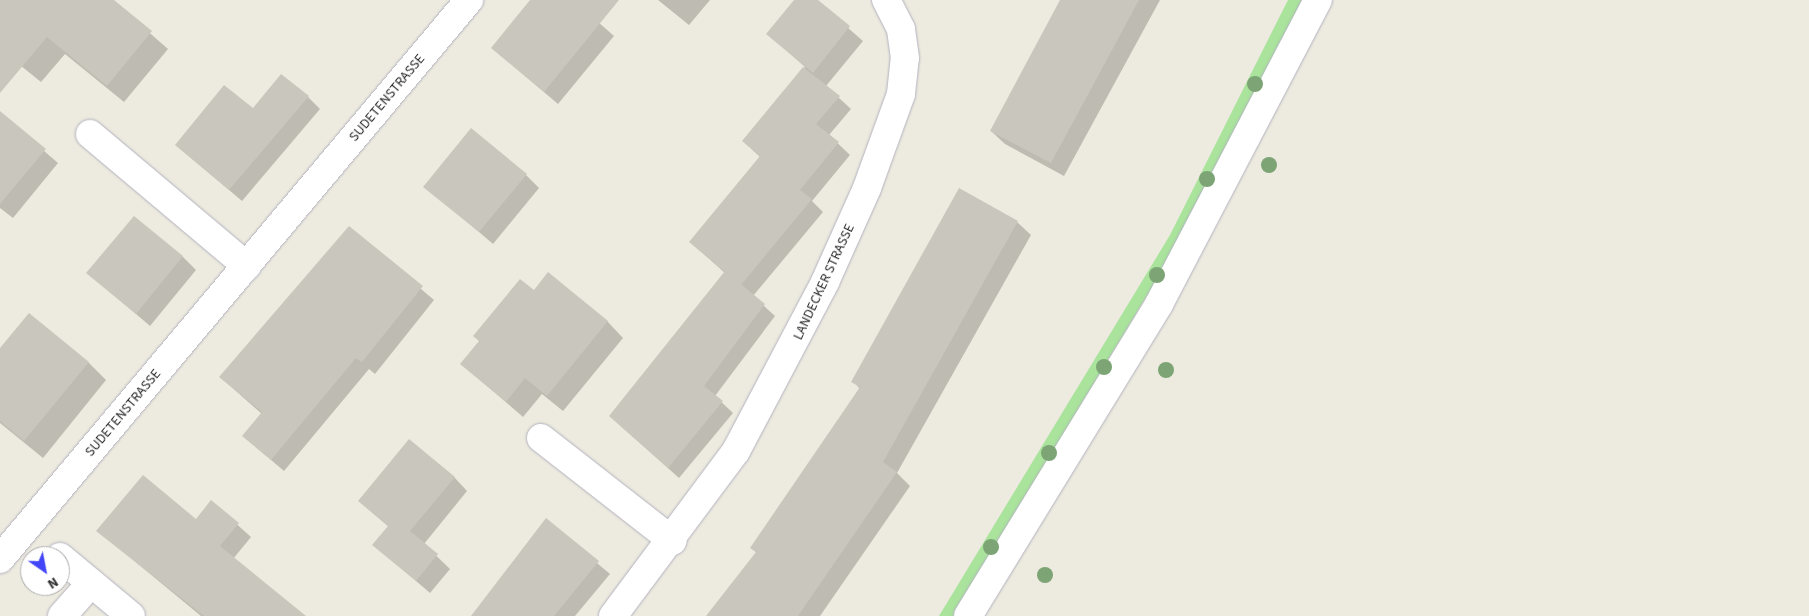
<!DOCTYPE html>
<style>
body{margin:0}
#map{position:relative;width:1809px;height:616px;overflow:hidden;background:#edeadf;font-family:"Source Sans 3",sans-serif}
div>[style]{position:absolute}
.green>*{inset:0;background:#a9e39c}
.shadow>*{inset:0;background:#0003}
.building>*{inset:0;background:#c9c6be}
.roads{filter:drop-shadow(0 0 1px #b2b2bf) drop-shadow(0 0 1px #b2b2bf)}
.minor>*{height:28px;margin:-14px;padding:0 14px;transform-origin:14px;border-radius:14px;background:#fff}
.tertiary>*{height:28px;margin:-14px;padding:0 14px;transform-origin:14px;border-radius:14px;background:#fff}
.trees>*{width:16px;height:16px;margin:-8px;border-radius:50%;background:#7ca474}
span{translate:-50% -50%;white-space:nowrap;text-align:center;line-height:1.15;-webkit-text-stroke:4.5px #fff;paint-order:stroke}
.street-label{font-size:14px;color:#2c2c2c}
.north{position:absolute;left:20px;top:546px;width:50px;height:50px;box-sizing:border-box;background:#fff;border:1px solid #ababab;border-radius:50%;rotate:147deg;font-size:14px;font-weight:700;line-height:20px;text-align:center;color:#2c2c2c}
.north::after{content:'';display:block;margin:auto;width:18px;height:22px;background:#4246f8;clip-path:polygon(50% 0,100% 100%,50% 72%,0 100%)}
</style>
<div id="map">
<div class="green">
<div style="clip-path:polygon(1288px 0,1302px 0,1184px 234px,954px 616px,939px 616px,1170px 235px)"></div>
</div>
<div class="shadow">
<div style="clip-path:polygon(0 0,112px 0,168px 49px,124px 102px,65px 54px,41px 82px,0 49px)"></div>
<div style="clip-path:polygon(531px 0,573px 0,614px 36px,558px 104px,492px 48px)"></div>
<div style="clip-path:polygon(658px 0,710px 0,689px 25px)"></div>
<div style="clip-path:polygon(796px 0,816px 0,863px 41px,826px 86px,851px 109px,829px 135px,850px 155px,812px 201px,823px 212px,753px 296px,775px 316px,715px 396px,733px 413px,679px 478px,622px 427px,725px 273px,690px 242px,760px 157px,743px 141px,805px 67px,768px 34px)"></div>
<div style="clip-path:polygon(1062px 0,1160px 0,1064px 176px,1005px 144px,991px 131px)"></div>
<div style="clip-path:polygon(308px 97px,320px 109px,242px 201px,176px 145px,253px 110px)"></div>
<div style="clip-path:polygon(0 113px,58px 163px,13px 218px,0 208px)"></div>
<div style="clip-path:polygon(526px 175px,539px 188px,493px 244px,425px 186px)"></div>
<div style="clip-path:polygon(1017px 222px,1031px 235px,897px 473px,910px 486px,820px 616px,707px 616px,757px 553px,751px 548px,860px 389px,853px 381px)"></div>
<div style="clip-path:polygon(349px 228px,434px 300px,375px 374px,369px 369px,284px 471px,243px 436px,262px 414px,220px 377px)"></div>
<div style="clip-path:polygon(182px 256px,196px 270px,150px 326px,88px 273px)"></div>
<div style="clip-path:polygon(534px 292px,607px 321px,623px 338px,563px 411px,542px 394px,523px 417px,462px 364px)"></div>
<div style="clip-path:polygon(0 350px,88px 362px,106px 380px,43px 458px,0 423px)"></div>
<div style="clip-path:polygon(454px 477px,467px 491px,424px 544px,450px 569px,430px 593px,380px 550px,389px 527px,359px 501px)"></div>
<div style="clip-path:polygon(212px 502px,251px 537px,233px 559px,304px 616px,201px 616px,98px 531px,197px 520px)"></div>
<div style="clip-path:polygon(546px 520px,610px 574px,575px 616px,473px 616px)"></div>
</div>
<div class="building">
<div style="clip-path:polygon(0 0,114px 0,152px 31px,107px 86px,47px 37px,0 93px)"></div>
<div style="clip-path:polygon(530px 0,619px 0,544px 92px,491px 48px)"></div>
<div style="clip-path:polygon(794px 0,818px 0,850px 26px,813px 73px,766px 34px)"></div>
<div style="clip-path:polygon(1060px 0,1139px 0,1051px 163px,990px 131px)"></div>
<div style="clip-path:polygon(803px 67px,840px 96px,816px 124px,839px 142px,800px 190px,812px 199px,741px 285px,689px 242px,760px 156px,742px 141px)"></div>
<div style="clip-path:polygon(281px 74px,309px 96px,229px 190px,175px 145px,224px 85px,253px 108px)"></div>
<div style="clip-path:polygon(0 111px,46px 149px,0 204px)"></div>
<div style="clip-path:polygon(471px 128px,527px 174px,479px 232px,423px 187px)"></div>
<div style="clip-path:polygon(959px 188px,1018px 221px,883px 462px,897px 472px,798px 616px,706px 616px,756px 552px,750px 548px,860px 387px,851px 382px)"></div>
<div style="clip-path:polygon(134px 216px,183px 256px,136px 314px,86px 273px)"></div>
<div style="clip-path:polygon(349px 226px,423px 286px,362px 362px,356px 358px,271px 460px,242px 436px,262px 412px,219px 377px)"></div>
<div style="clip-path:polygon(725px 271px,765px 304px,704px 386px,723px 401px,668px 468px,609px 416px)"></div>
<div style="clip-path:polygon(548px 272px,608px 321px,547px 396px,525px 378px,506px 402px,460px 364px,479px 341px,473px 336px,520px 279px,534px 290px)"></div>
<div style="clip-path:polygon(29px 313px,89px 362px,24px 441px,0 421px,0 348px)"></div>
<div style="clip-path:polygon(409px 439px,455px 477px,410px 531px,438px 554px,416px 581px,372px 545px,388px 526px,358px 501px)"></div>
<div style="clip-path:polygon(143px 475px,196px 519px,211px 500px,239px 523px,220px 546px,306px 616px,204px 616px,96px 531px)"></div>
<div style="clip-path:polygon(546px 518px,599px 561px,554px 616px,471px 616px)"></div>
</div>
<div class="roads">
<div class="minor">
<div style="left:90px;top:134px;width:205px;rotate:40.1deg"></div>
<div style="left:541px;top:438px;width:167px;rotate:38deg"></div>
<div style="left:60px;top:557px;width:92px;rotate:39.7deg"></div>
<div style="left:0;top:559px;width:730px;rotate:-50deg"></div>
<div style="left:62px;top:616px;width:44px;rotate:-48.7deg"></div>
<div style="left:613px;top:616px;width:206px;rotate:-53.3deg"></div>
<div style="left:736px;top:451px;width:191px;rotate:-62.2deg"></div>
<div style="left:825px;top:282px;width:103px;rotate:-65.9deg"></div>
<div style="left:867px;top:188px;width:100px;rotate:-70.1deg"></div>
<div style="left:901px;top:94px;width:36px;rotate:-84deg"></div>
<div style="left:905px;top:58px;width:29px;rotate:-98deg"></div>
<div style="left:901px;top:29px;width:33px;rotate:-117deg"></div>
</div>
<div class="tertiary">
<div style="left:968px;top:616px;width:366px;rotate:-58.5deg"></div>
<div style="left:1159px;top:304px;width:343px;rotate:-62.4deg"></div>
</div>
</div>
<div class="trees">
<div style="left:1255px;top:84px"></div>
<div style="left:1269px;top:165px"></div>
<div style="left:1207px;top:179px"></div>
<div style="left:1157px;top:275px"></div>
<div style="left:1104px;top:367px"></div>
<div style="left:1166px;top:370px"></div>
<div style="left:1049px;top:453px"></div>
<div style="left:991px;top:547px"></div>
<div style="left:1045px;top:575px"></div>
</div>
<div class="street-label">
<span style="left:387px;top:98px;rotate:-50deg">SUDETENSTRASSE</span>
<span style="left:824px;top:282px;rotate:-65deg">LANDECKER STRASSE</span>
<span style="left:123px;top:413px;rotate:-50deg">SUDETENSTRASSE</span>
</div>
<div class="north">N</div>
</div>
